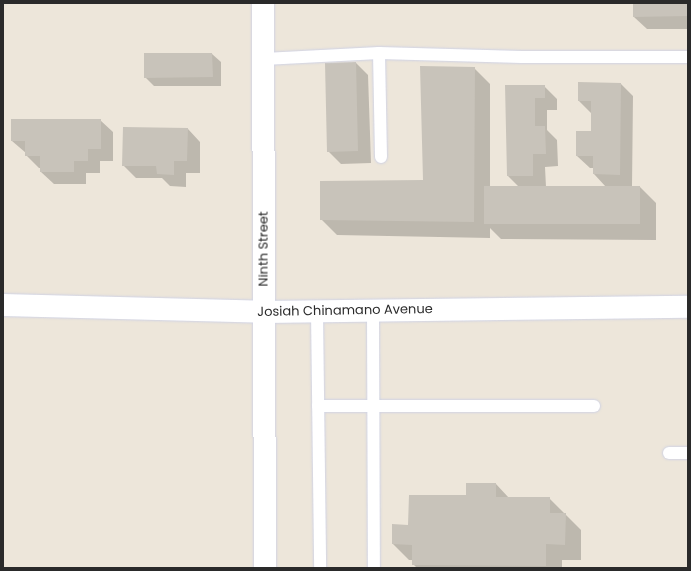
<!DOCTYPE html>
<style>
body{margin:0}
#map{position:relative;width:691px;height:571px;overflow:hidden;background:#ede6da;font-family:Poppins,sans-serif}
div>[style]{position:absolute}
.shadow>*{inset:0;background:#0003}
.building>*{inset:0;background:#c8c3ba}
.roads{filter:drop-shadow(0 0 1px #cfd2e4) drop-shadow(0 0 1px #cfd2e4)}
.lane>*{height:12px;margin:-6px;padding:0 6px;transform-origin:6px;border-radius:6px;background:#fff}
.street>*{height:22px;margin:-11px;padding:0 11px;transform-origin:11px;border-radius:11px;background:#fff}
span{translate:-50% -50%;white-space:nowrap;text-align:center;line-height:1.15;-webkit-text-stroke:3px #fff;paint-order:stroke}
.street-label{font-size:13px;color:#2a2a2a}
.frame{position:absolute;inset:0;border:4px solid #2a2a2a;pointer-events:none}
</style>
<div id="map">
<div class="shadow">
<div style="clip-path:polygon(634px 3px,688px 3px,688px 29px,647px 29px,634px 17px)"></div>
<div style="clip-path:polygon(212px 54px,221px 62px,221px 86px,154px 86px,145px 77px)"></div>
<div style="clip-path:polygon(356px 63px,368px 75px,371px 163px,341px 164px,328px 151px)"></div>
<div style="clip-path:polygon(474px 68px,490px 84px,490px 187px,519px 187px,508px 176px,506px 86px,544px 86px,557px 99px,557px 110px,547px 110px,547px 130px,557px 140px,558px 166px,545px 167px,546px 187px,606px 187px,594px 174px,594px 168px,590px 168px,577px 156px,592px 132px,592px 114px,579px 101px,621px 84px,633px 96px,632px 187px,640px 187px,656px 203px,656px 240px,501px 239px,490px 228px,490px 238px,337px 235px,321px 219px,424px 181px)"></div>
<div style="clip-path:polygon(100px 120px,113px 132px,113px 161px,100px 161px,100px 173px,86px 173px,86px 184px,54px 184px,41px 172px,41px 168px,39px 168px,26px 155px,26px 153px,12px 141px)"></div>
<div style="clip-path:polygon(188px 129px,200px 142px,200px 173px,186px 173px,186px 187px,170px 186px,162px 178px,136px 178px,123px 165px)"></div>
<div style="clip-path:polygon(496px 484px,509px 498px,549px 498px,581px 530px,581px 560px,562px 560px,562px 568px,417px 568px,413px 564px,413px 560px,409px 560px,393px 544px,409px 526px)"></div>
</div>
<div class="building">
<div style="clip-path:polygon(633px 3px,688px 3px,688px 16px,633px 17px)"></div>
<div style="clip-path:polygon(144px 53px,212px 53px,213px 77px,144px 78px)"></div>
<div style="clip-path:polygon(356px 62px,358px 151px,327px 152px,325px 63px)"></div>
<div style="clip-path:polygon(420px 66px,475px 67px,474px 222px,320px 220px,320px 181px,423px 180px)"></div>
<div style="clip-path:polygon(578px 82px,621px 83px,620px 175px,593px 174px,593px 156px,576px 156px,576px 131px,591px 131px,591px 101px,578px 101px)"></div>
<div style="clip-path:polygon(505px 85px,545px 85px,545px 98px,535px 98px,535px 126px,545px 126px,546px 154px,533px 154px,533px 176px,507px 176px)"></div>
<div style="clip-path:polygon(11px 119px,101px 119px,101px 149px,88px 149px,88px 161px,74px 161px,74px 172px,40px 172px,40px 156px,25px 156px,25px 141px,11px 141px)"></div>
<div style="clip-path:polygon(123px 127px,188px 128px,187px 161px,174px 161px,174px 175px,157px 174px,156px 166px,122px 166px)"></div>
<div style="clip-path:polygon(484px 186px,640px 186px,640px 224px,484px 224px)"></div>
<div style="clip-path:polygon(466px 483px,496px 483px,496px 497px,550px 497px,550px 513px,566px 513px,565px 545px,546px 544px,546px 566px,412px 565px,412px 545px,392px 544px,392px 524px,408px 525px,409px 495px,466px 495px)"></div>
</div>
<div class="roads">
<div class="lane">
<div style="left:379px;top:53px;width:104px;rotate:88.9deg"></div>
<div style="left:264px;top:59px;width:115px;rotate:-3deg"></div>
<div style="left:379px;top:53px;width:143px;rotate:1.6deg"></div>
<div style="left:522px;top:57px;width:166px"></div>
<div style="left:373px;top:310px;width:258px;rotate:89.8deg"></div>
<div style="left:317px;top:311px;width:257px;rotate:89.3deg"></div>
<div style="left:318px;top:406px;width:276px"></div>
<div style="left:669px;top:453px;width:19px"></div>
</div>
<div class="street">
<div style="left:263px;top:3px;width:565px;rotate:89.8deg"></div>
<div style="left:3px;top:305px;width:261px;rotate:1.5deg"></div>
<div style="left:264px;top:312px;width:424px;rotate:-0.7deg"></div>
</div>
</div>
<div class="street-label">
<span style="left:264px;top:249px;rotate:-90deg">Ninth Street</span>
<span style="left:345px;top:311px;rotate:-1deg">Josiah Chinamano Avenue</span>
</div>
<div class="frame"></div>
</div>
